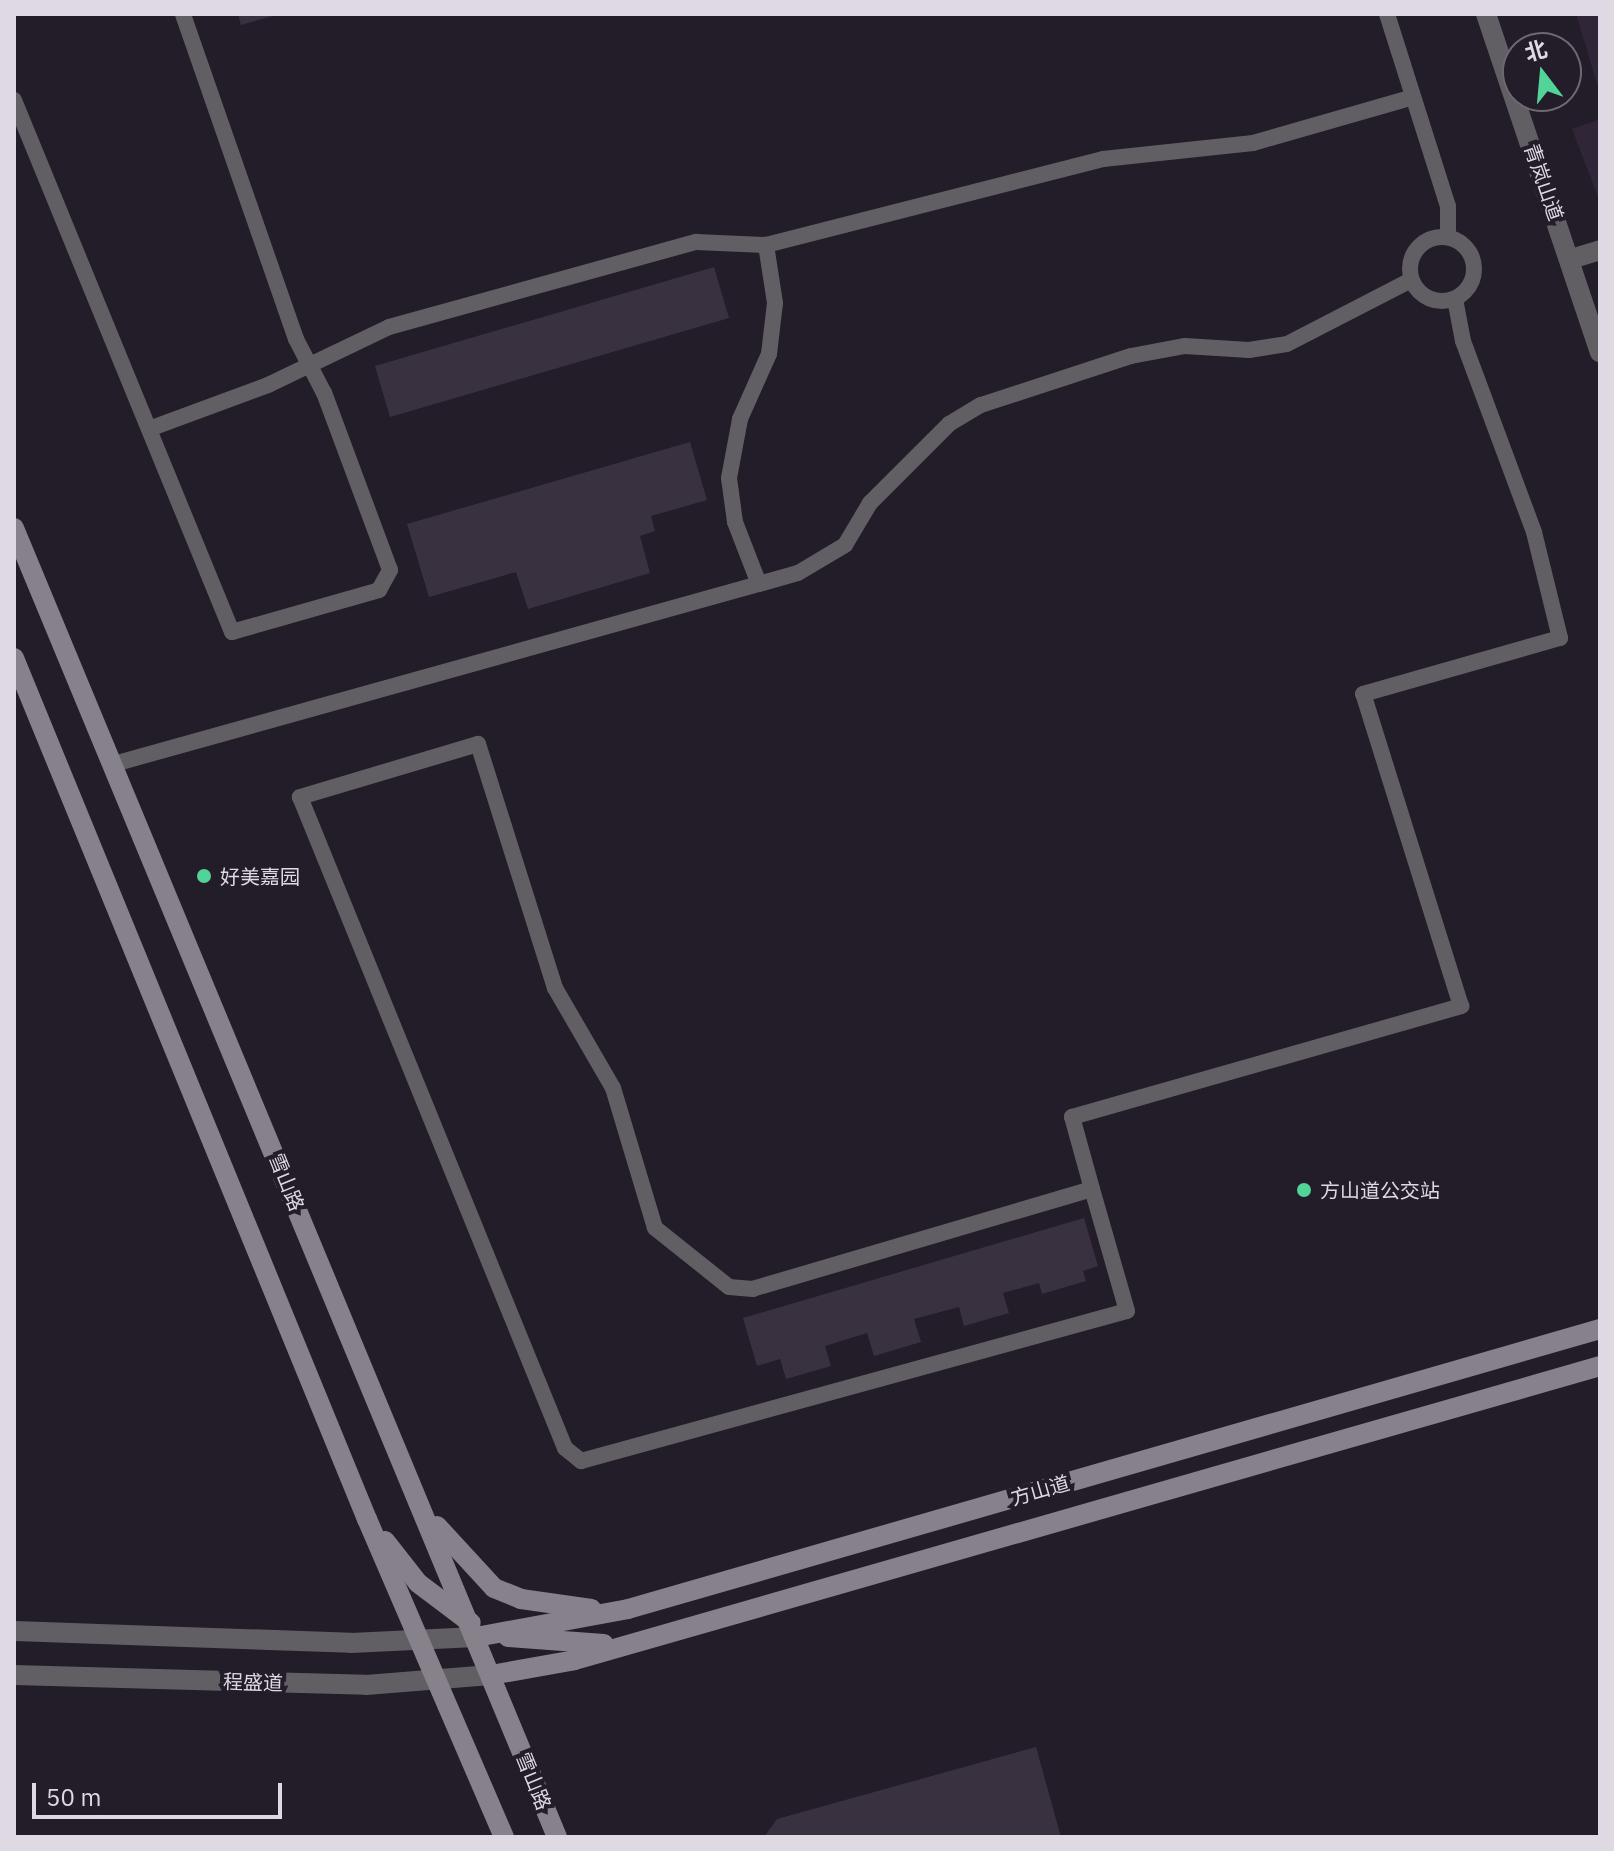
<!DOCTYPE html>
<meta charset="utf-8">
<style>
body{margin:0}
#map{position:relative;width:1614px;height:1851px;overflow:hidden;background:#231c29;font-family:"IBM Plex Sans","Noto Sans SC",sans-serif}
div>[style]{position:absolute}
.built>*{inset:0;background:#302637}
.building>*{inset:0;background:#39313f}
.service>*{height:16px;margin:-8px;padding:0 8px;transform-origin:8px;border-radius:8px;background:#615e64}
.service>.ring{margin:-8px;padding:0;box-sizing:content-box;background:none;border:16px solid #615e64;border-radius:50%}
.minor>*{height:20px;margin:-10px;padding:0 10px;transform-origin:10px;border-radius:10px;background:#615e64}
.tertiary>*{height:20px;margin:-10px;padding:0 10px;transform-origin:10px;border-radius:10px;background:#615e64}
.secondary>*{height:20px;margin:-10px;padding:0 10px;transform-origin:10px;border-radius:10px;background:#87818c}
.dots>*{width:22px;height:22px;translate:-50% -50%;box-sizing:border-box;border:4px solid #231c29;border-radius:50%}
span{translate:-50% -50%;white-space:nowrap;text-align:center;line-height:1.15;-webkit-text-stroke:8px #231c29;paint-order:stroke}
.street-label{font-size:20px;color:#ded9e2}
.poi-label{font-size:20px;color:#ded9e2}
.left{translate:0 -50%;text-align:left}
.frame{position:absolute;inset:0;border:16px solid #ded9e2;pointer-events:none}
.north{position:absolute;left:1502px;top:32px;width:80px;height:80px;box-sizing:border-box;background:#231c29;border:2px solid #6e6873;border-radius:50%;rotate:344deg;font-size:22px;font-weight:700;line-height:32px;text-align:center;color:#ded9e2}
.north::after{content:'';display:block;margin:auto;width:28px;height:36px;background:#52d397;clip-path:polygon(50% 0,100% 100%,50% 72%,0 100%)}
.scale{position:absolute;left:32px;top:1783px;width:250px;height:36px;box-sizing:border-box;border:4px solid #ded9e2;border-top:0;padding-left:10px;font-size:24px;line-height:28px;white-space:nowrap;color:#ded9e2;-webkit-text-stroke:6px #231c29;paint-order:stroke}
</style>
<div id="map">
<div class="built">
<div style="clip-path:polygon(1576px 14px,1600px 14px,1600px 94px)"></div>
<div style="clip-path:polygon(1600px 119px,1600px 202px,1572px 129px)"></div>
</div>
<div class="building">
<div style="clip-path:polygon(238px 14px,276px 14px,276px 15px,241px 25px)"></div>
<div style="clip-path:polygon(714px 267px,729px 318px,390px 417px,375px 366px)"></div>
<div style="clip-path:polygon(690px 442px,707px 500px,651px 516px,655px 531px,640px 536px,650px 573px,528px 609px,516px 572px,429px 597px,407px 524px)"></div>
<div style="clip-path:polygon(1084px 1218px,1098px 1266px,1083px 1271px,1086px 1281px,1042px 1294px,1039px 1283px,1003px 1293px,1009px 1313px,964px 1326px,959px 1307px,914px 1319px,921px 1342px,874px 1356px,867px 1333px,825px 1346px,831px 1366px,786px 1379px,780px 1359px,757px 1366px,743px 1318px)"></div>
<div style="clip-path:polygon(1036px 1747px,1061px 1837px,764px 1837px,777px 1819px)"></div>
</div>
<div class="service">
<div style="left:1387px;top:14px;width:201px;rotate:72.4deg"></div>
<div style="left:1448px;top:206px;width:31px;rotate:90deg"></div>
<div style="left:14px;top:100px;width:575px;rotate:67.72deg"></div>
<div style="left:232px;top:632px;width:153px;rotate:-15.9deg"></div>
<div style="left:379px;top:590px;width:23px;rotate:-61deg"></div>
<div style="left:390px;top:570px;width:189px;rotate:-110.4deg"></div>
<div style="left:324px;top:393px;width:61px;rotate:-117.4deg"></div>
<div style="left:296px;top:339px;width:344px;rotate:-109.2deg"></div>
<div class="ring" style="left:1410px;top:237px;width:48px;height:48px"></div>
<div style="left:149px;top:429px;width:127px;rotate:-20.3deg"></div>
<div style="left:268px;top:385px;width:134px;rotate:-25.6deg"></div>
<div style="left:389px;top:327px;width:319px;rotate:-15.5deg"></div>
<div style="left:696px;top:242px;width:70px;rotate:2.5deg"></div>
<div style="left:766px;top:245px;width:348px;rotate:-14.3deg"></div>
<div style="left:1103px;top:159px;width:151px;rotate:-6.1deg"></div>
<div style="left:1253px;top:143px;width:166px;rotate:-16deg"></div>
<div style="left:759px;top:584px;width:66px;rotate:-111.2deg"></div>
<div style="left:735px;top:522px;width:44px;rotate:-97.8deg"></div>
<div style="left:729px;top:478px;width:60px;rotate:-79.4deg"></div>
<div style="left:740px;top:419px;width:71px;rotate:-66deg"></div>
<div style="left:769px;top:354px;width:51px;rotate:-83.3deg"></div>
<div style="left:775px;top:303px;width:59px;rotate:-98.8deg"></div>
<div style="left:114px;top:764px;width:710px;rotate:-15.6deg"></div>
<div style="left:798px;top:573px;width:55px;rotate:-30.8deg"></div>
<div style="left:845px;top:545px;width:49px;rotate:-59.2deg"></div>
<div style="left:870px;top:503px;width:112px;rotate:-45deg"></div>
<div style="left:949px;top:424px;width:37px;rotate:-31deg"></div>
<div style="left:981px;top:405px;width:158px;rotate:-18.1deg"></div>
<div style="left:1131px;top:356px;width:55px;rotate:-10.5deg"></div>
<div style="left:1185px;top:346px;width:64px;rotate:3.6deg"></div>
<div style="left:1249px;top:350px;width:38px;rotate:-9deg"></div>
<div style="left:1287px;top:344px;width:140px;rotate:-27.3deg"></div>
<div style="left:1092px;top:1189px;width:353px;rotate:163.6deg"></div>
<div style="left:753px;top:1289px;width:24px;rotate:-175deg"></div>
<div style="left:729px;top:1287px;width:95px;rotate:-141.4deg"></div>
<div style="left:655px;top:1228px;width:146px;rotate:-106.7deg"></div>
<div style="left:613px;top:1088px;width:116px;rotate:-120.1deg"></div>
<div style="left:555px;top:988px;width:256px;rotate:-107.5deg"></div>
<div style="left:478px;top:744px;width:186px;rotate:163.4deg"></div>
<div style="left:300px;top:797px;width:703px;rotate:67.85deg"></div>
<div style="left:565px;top:1448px;width:21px;rotate:39deg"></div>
<div style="left:581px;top:1461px;width:566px;rotate:-15.36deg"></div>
<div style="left:1127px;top:1311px;width:127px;rotate:-106deg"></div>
<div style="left:1092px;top:1189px;width:75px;rotate:-105.5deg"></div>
<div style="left:1072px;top:1117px;width:405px;rotate:-15.9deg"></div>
<div style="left:1461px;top:1006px;width:327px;rotate:-107.4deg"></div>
<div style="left:1363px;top:694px;width:205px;rotate:-15.9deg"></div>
<div style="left:1560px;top:638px;width:109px;rotate:-103.8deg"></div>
<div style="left:1534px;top:532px;width:204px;rotate:-110.4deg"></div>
<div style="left:1463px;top:341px;width:43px;rotate:-100.8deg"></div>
</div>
<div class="minor">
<div style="left:1571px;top:259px;width:30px;rotate:-17deg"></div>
</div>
<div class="tertiary">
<div style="left:1486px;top:14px;width:357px;rotate:71.4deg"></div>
<div style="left:14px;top:1631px;width:337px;rotate:2deg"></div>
<div style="left:351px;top:1643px;width:125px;rotate:-2.7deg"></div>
<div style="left:14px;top:1675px;width:352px;rotate:1.6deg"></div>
<div style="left:366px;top:1685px;width:125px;rotate:-4.6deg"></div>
</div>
<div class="secondary">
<div style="left:14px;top:528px;width:1417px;rotate:67.47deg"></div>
<div style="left:14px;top:658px;width:931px;rotate:67.71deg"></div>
<div style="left:367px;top:1519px;width:346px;rotate:66.7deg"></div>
<div style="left:437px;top:1526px;width:84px;rotate:47.4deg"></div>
<div style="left:494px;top:1588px;width:29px;rotate:22deg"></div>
<div style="left:521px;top:1599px;width:71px;rotate:8.1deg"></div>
<div style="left:385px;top:1541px;width:53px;rotate:51.8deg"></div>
<div style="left:418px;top:1583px;width:66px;rotate:37deg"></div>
<div style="left:476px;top:1637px;width:155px;rotate:-10.4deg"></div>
<div style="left:628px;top:1609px;width:1012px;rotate:-16.07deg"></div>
<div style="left:508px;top:1637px;width:96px;rotate:4.2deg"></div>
<div style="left:491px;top:1675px;width:85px;rotate:-10.1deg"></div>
<div style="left:575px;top:1660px;width:1066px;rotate:-16deg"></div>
</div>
<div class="dots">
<div style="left:204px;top:876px;background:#52d397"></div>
<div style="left:1304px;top:1190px;background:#52d397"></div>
</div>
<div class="street-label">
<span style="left:1544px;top:182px;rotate:71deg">青岚山道</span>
<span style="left:287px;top:1182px;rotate:68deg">雪山路</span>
<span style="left:1040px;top:1490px;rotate:-16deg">方山道</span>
<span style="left:253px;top:1682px;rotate:2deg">程盛道</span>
<span style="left:534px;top:1781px;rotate:68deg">雪山路</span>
</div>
<div class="poi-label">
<span class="left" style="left:220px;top:876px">好美嘉园</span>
<span class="left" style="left:1320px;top:1190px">方山道公交站</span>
</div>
<div class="frame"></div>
<div class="north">北</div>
<div class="scale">50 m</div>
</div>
